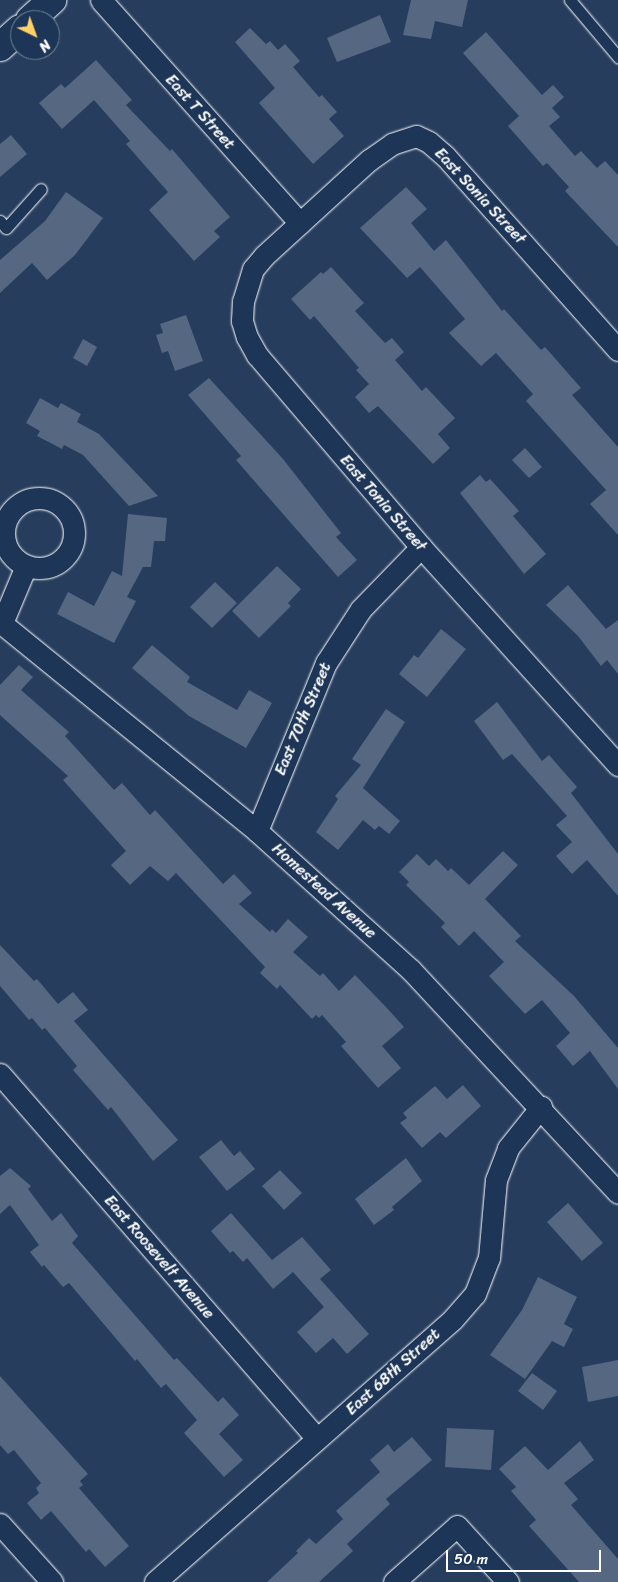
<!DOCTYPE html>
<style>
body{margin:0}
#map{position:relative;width:618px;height:1582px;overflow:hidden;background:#263d5e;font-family:Sriracha,sans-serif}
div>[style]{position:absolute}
.building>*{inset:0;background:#556781}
.roads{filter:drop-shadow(0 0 1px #fff) drop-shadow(0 0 1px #fff)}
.service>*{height:11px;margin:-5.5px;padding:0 5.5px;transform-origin:5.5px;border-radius:5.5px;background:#1d3557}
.minor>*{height:21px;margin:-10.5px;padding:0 10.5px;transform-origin:10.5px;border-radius:10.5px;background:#1d3557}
.minor>.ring{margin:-10.5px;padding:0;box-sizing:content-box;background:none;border:21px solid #1d3557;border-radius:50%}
.secondary>*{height:28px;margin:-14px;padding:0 14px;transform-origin:14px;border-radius:14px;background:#1d3557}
span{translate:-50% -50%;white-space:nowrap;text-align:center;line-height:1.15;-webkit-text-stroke:4.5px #1d3557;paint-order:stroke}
.street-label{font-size:16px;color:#fff}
.north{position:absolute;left:10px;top:10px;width:50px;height:50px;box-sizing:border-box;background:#1d3557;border:1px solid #77869a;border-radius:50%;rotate:138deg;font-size:14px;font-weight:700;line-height:20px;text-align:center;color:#fff}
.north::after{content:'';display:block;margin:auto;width:18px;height:22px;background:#ffd166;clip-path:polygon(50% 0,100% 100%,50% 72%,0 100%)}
.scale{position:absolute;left:446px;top:1550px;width:155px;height:22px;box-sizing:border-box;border:2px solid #fff;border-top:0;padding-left:6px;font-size:15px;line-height:18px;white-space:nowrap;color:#fff;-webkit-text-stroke:4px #1d3557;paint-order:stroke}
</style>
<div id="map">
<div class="building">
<div style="clip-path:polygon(411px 0,468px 0,462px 27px,435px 21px,431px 39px,403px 35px)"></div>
<div style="clip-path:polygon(380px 15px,391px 42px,337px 62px,327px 38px)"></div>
<div style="clip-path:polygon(250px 28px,266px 44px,270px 41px,278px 50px,285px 44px,300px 61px,293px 67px,319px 97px,322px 95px,337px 112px,329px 119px,344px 136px,313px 164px,259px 103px,275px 88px,235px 42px)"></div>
<div style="clip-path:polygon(486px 32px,542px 95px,553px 85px,564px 97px,552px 108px,560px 117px,549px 126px,575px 156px,581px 151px,597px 168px,605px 161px,618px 175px,618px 247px,565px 191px,569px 187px,547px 163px,543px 166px,508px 126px,519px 116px,463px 53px)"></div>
<div style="clip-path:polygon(96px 60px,132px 100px,126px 105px,170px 151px,172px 149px,230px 217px,214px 231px,220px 237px,194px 261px,149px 210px,168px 192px,126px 144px,130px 141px,94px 100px,62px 129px,39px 103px,61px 84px,65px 88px)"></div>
<div style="clip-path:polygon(11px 135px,27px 154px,0 177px,0 144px)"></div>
<div style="clip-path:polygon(406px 187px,427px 209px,411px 223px,434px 251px,446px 240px,502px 311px,504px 309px,541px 350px,545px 347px,581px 388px,572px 395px,618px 447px,618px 535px,590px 504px,606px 490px,526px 401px,533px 394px,496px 353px,481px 366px,449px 333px,465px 319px,420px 267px,407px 278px,360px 228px)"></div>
<div style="clip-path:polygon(66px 192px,103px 218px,75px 255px,47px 280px,32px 263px,0 293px,0 260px,45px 221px)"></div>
<div style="clip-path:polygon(331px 267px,364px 303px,355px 311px,385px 343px,392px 338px,404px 352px,395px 360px,422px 391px,426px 387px,455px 418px,438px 434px,450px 448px,433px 464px,378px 406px,369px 413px,355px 397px,369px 384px,356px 370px,359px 368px,314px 316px,310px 320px,291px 299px,321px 272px,323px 274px)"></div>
<div style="clip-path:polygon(186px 315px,203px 361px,175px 371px,168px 351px,162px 353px,156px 335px,163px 333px,160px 324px)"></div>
<div style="clip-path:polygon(83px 339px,97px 347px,87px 366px,73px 358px)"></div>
<div style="clip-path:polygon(209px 378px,283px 459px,341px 533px,336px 537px,357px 560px,338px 577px,236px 460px,241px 456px,188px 395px)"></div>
<div style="clip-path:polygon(40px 398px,58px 408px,61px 403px,81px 414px,77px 422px,99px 434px,158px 496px,129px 506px,83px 455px,64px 445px,62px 449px,37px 436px,40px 431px,26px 423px)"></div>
<div style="clip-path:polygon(525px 448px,542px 467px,529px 478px,512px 460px)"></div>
<div style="clip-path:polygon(480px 475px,486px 482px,490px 479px,519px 511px,513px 516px,546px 554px,524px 574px,460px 493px)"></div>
<div style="clip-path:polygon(128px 514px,167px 518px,165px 541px,154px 541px,151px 567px,143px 567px,127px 597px,136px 601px,114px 643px,57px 614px,68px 592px,94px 606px,112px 571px,122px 576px)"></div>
<div style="clip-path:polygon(277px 566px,301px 589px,288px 603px,291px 606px,259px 638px,232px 611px)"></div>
<div style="clip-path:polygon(215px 582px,237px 603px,212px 628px,190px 607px)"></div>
<div style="clip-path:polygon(568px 585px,606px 629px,618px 620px,618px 674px,607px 660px,601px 666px,578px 636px,546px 605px)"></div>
<div style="clip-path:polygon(441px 629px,466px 649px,427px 697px,399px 674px,414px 655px,418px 658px)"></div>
<div style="clip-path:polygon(152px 645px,190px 677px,187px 682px,237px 710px,249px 690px,272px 703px,246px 748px,189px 716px,132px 668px)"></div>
<div style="clip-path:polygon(19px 665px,33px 677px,21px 690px,69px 732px,65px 736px,114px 790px,122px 783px,150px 815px,155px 810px,223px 884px,234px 874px,252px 893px,239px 904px,270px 932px,272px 929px,276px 933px,288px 919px,308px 937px,293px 952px,320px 976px,323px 973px,339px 991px,355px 975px,386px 1007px,404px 1027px,382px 1046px,401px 1068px,378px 1088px,341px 1046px,346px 1042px,322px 1015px,319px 1018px,316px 1015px,312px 1019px,280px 985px,277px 989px,260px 973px,265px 967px,176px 873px,168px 881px,150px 866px,130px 885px,111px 865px,126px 851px,63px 780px,68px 776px,0 715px,0 685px)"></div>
<div style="clip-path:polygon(497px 702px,542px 761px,549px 755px,577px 787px,571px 793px,618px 854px,618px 896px,587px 860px,572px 874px,556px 856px,572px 842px,556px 825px,567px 816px,512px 754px,503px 760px,474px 721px)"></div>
<div style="clip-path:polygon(386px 709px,405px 722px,363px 788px,400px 821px,389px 834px,379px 826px,375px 830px,363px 820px,338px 850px,316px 832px,338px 799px,335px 796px,361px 765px,352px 759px)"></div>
<div style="clip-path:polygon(503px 851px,518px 865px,485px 899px,521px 936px,515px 941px,574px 996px,618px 1048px,618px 1089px,590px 1051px,573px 1066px,556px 1046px,570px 1033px,542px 1000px,525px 1014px,489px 976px,504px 962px,474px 931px,459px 946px,441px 927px,445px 923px,406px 885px,409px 882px,399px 872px,417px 854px,429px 866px,436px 859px,448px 871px,451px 868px,469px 885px)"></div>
<div style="clip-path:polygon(0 945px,34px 981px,37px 979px,58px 1004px,73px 992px,88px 1010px,74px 1021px,178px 1140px,153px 1161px,111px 1107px,108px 1110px,73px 1070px,77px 1066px,45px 1028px,42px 1030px,32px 1018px,29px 1020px,0 986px)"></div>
<div style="clip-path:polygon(463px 1085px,481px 1106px,446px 1138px,440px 1132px,422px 1148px,400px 1123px,407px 1118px,403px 1113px,435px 1086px,447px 1099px)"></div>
<div style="clip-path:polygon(221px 1140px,234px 1156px,240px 1151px,255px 1169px,227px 1191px,199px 1157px)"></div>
<div style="clip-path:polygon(406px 1158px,422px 1181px,392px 1207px,394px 1210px,374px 1225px,355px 1199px)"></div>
<div style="clip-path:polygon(10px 1168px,31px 1186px,28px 1189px,52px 1221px,61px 1213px,78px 1236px,72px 1243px,174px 1360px,177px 1358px,218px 1402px,223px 1397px,239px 1415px,219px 1434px,243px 1460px,224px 1477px,184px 1433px,197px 1420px,166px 1384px,161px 1388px,137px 1359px,135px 1361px,69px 1283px,63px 1287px,44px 1265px,42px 1267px,30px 1252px,39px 1245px,10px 1205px,0 1214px,0 1176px)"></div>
<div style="clip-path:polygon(280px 1170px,302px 1193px,284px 1210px,262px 1186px)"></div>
<div style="clip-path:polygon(568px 1203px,603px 1243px,582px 1261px,547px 1222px)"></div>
<div style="clip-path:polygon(231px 1213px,272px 1260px,302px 1237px,331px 1270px,320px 1279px,369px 1334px,347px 1354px,333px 1338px,316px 1353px,297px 1332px,324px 1307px,293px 1272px,273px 1289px,247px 1258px,243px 1262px,233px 1251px,230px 1253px,211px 1231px)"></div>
<div style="clip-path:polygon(538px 1277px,577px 1297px,564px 1324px,573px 1329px,564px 1347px,552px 1341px,525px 1379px,490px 1355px,522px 1310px)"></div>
<div style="clip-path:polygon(618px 1360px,618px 1396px,588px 1402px,582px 1367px)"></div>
<div style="clip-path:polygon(532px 1373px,557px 1391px,543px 1410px,518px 1391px)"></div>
<div style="clip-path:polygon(0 1376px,88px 1474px,80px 1481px,83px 1485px,79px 1488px,129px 1546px,105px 1567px,89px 1549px,86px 1552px,51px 1511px,41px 1520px,27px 1503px,39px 1493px,36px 1488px,41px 1483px,14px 1450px,8px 1454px,0 1445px)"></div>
<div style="clip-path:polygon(447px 1428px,494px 1430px,491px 1470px,445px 1467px)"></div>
<div style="clip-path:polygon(412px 1437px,432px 1460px,386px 1499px,390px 1504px,347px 1544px,353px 1551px,319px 1582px,267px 1582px,298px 1553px,296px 1551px,309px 1538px,316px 1544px,343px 1519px,336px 1511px,380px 1472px,370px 1460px,388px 1444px,394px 1452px)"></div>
<div style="clip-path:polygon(580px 1441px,594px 1460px,564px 1483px,578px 1499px,571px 1505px,618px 1559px,618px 1582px,579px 1582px,529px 1526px,536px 1520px,511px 1491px,516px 1487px,499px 1469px,525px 1446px,548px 1470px)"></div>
</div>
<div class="roads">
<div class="service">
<div style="left:570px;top:0;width:75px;rotate:49.9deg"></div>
<div style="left:0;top:221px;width:9px;rotate:49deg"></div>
<div style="left:6px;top:228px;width:52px;rotate:-48.1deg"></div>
</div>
<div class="minor">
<div style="left:101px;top:0;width:299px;rotate:48.3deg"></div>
<div style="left:618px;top:350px;width:260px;rotate:-131.7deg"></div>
<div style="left:445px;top:156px;width:21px;rotate:-139deg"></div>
<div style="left:429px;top:142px;width:14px;rotate:-155deg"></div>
<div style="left:416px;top:136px;width:25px;rotate:162deg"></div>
<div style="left:392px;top:144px;width:28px;rotate:145deg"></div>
<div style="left:369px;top:160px;width:142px;rotate:137.6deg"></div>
<div style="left:264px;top:256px;width:17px;rotate:130deg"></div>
<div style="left:253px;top:269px;width:34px;rotate:107deg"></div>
<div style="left:243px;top:301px;width:20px;rotate:93deg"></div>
<div style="left:242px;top:321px;width:17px;rotate:73deg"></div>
<div style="left:247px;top:337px;width:21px;rotate:61deg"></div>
<div style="left:257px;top:355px;width:253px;rotate:49.5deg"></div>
<div style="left:421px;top:547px;width:294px;rotate:47.9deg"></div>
<div class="ring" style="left:4px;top:498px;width:49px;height:49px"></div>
<div style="left:0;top:622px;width:331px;rotate:39.1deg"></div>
<div style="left:257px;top:831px;width:207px;rotate:42.1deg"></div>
<div style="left:411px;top:970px;width:304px;rotate:47.1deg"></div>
<div style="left:2px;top:623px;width:62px;rotate:-67.2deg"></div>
<div style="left:257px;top:831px;width:182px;rotate:-67.7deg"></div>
<div style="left:326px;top:663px;width:64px;rotate:-57.1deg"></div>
<div style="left:361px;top:609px;width:86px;rotate:-45.9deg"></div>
<div style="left:0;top:1074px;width:483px;rotate:49deg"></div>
<div style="left:0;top:1524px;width:78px;rotate:48.1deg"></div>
<div style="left:155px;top:1582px;width:397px;rotate:-41.4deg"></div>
<div style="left:453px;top:1319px;width:33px;rotate:-49deg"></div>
<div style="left:475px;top:1294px;width:39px;rotate:-69deg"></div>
<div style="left:489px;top:1258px;width:78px;rotate:-84.9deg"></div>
<div style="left:496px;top:1180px;width:34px;rotate:-69deg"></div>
<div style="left:508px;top:1148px;width:53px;rotate:-51.2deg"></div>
<div style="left:394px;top:1582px;width:84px;rotate:-41.6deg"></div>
<div style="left:457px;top:1526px;width:76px;rotate:47.7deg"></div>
</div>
<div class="secondary">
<div style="left:30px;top:20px;width:30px;rotate:-42deg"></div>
<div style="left:0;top:47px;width:27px;rotate:-42deg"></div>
</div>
</div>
<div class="street-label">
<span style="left:200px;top:112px;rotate:48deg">East T Street</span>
<span style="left:480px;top:196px;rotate:47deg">East Sonia Street</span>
<span style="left:383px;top:503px;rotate:49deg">East Tonia Street</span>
<span style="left:303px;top:719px;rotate:-67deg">East 70th Street</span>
<span style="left:324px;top:891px;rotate:42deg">Homestead Avenue</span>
<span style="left:159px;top:1257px;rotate:49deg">East Roosevelt Avenue</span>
<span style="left:393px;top:1372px;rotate:-42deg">East 68th Street</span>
</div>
<div class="north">N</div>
<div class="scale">50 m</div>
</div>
